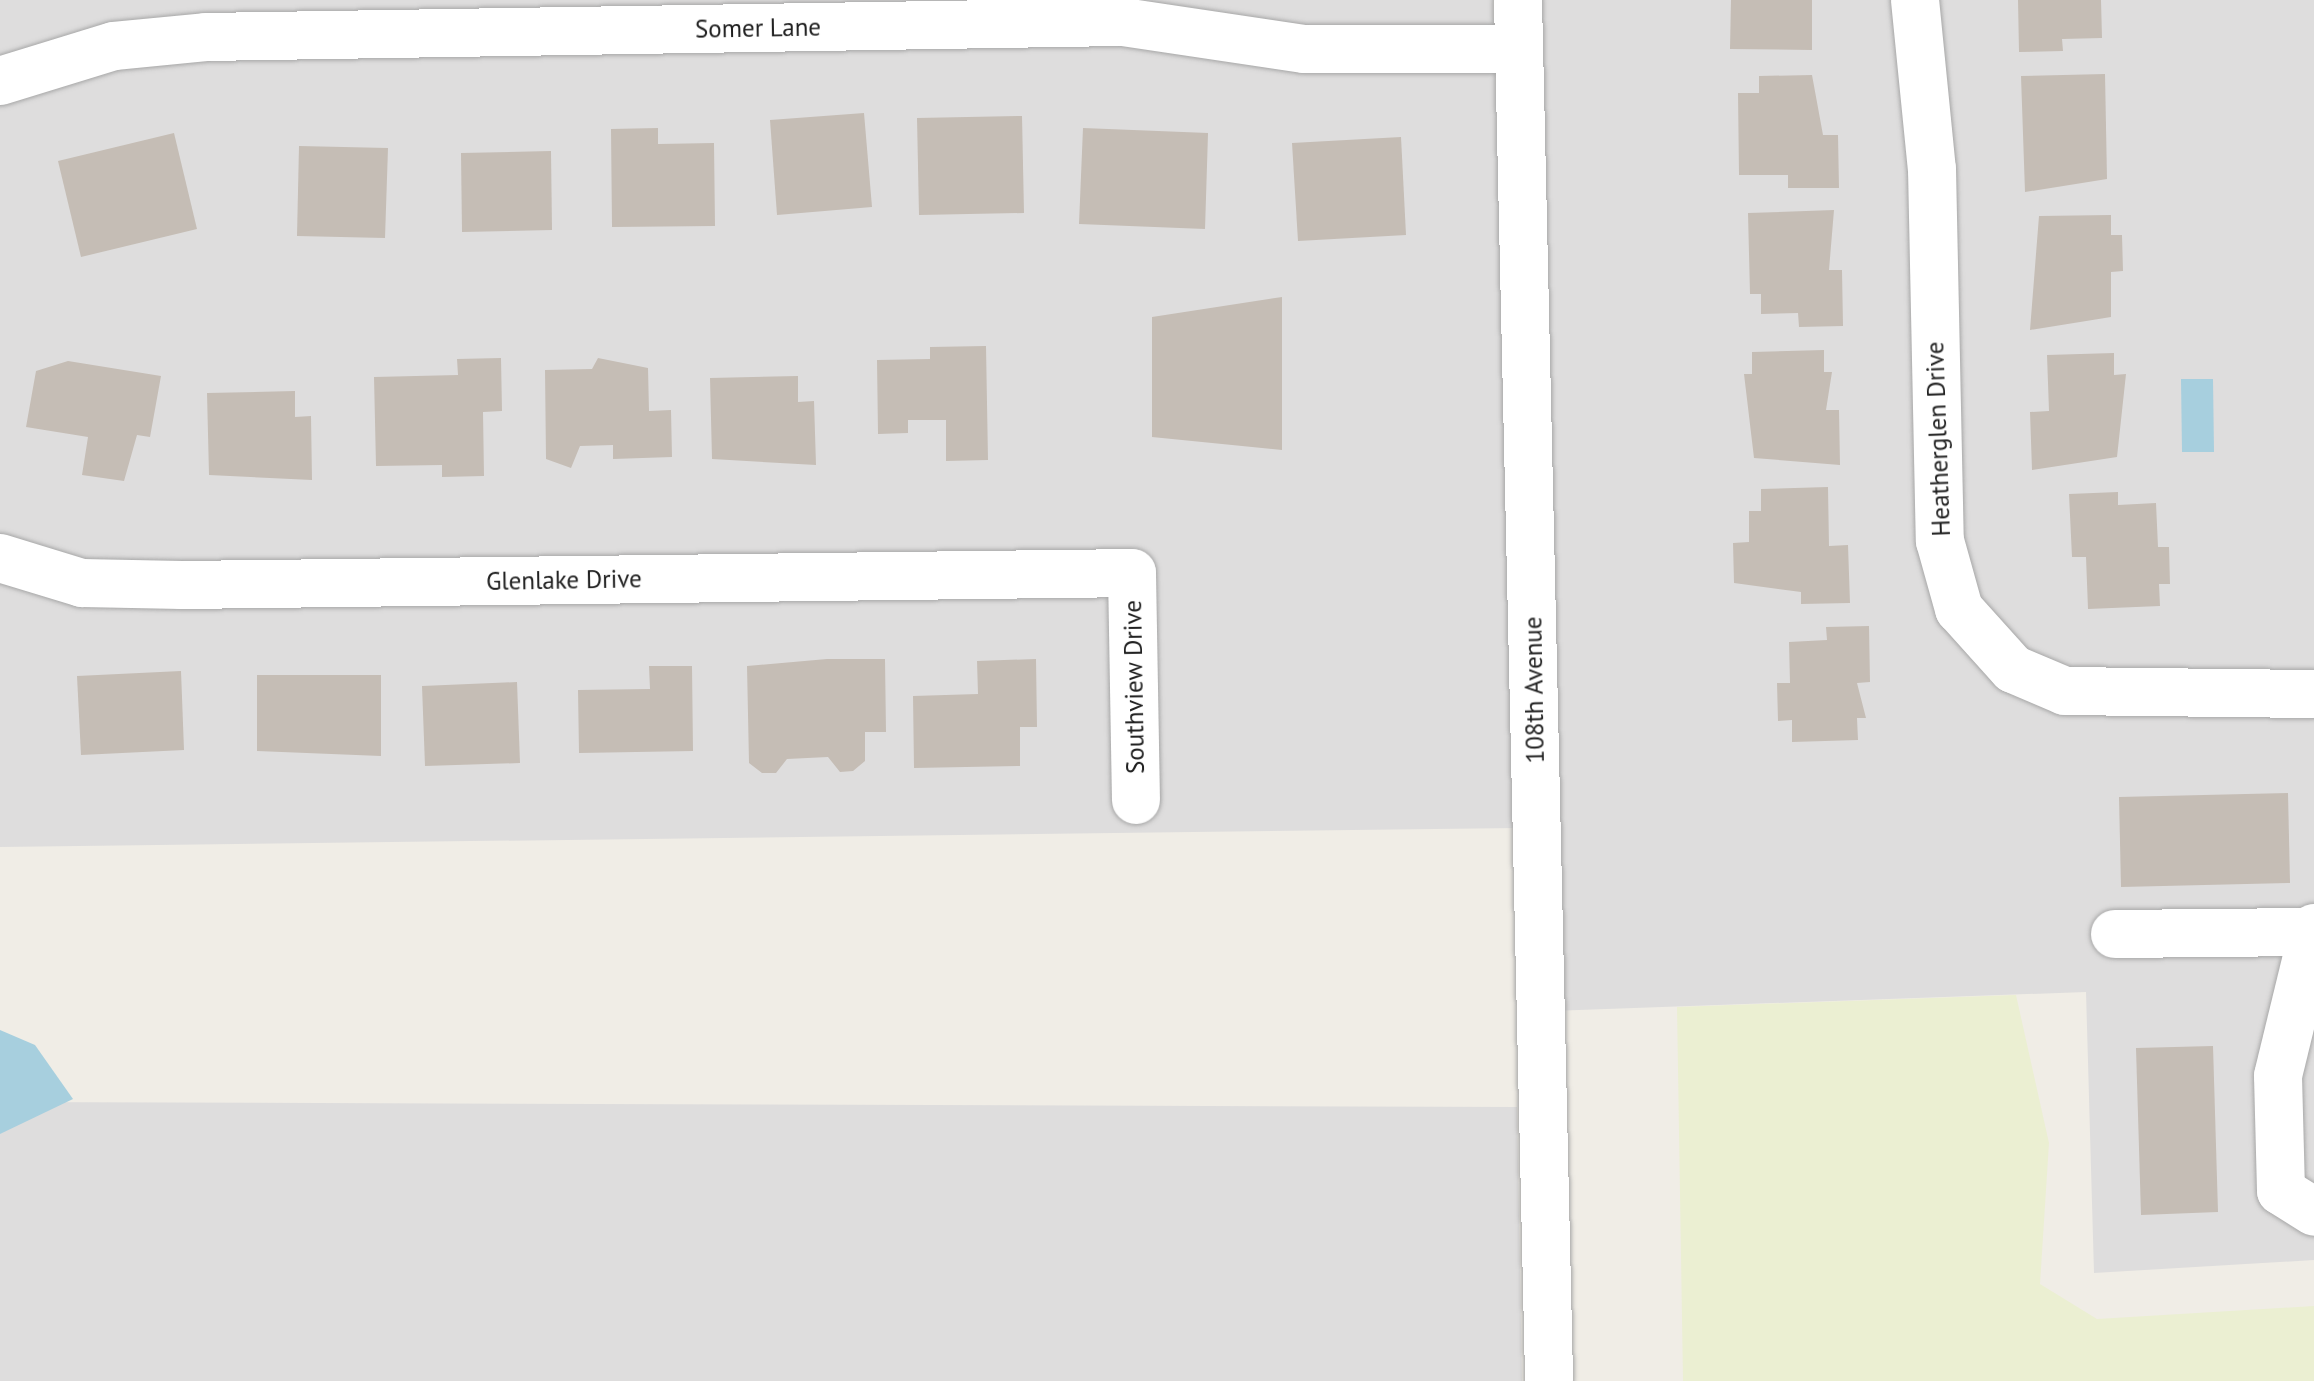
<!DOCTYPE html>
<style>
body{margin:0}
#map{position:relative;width:2314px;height:1381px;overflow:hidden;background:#f0ede6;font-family:"PT Sans",sans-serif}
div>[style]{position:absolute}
.residential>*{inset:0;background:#dedddd}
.farmland>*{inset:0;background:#ebefd2}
.water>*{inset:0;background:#a7cfde}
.building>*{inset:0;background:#c5bdb5}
.roads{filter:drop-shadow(0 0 2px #a7a7a7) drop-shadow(0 0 2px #a7a7a7)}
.minor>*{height:48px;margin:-24px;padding:0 24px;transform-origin:24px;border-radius:24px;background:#fff}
span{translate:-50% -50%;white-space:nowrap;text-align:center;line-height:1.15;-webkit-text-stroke:9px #fff;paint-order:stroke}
.street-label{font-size:25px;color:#202020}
</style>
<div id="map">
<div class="residential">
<div style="clip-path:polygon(0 0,1493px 0,1518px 828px,0 847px)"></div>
<div style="clip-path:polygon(1536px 0,2314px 0,2314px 1260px,2094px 1273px,2086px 992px,1551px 1011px)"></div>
<div style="clip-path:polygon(0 1102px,1517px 1107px,1522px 1381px,0 1381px)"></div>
</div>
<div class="farmland">
<div style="clip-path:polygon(2016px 995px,2049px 1143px,2040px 1284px,2097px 1319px,2314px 1306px,2314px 1381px,1683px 1381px,1677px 1007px)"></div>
</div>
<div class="water">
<div style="clip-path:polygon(2181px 379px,2213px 379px,2214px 452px,2182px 452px)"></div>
<div style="clip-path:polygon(0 1030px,35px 1045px,73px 1099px,0 1134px)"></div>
</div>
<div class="building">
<div style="clip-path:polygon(1731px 0,1812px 0,1812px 50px,1730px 49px)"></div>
<div style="clip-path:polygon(2018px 0,2101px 0,2102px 38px,2062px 39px,2063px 51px,2019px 52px)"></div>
<div style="clip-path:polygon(2105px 74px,2107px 179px,2025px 192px,2021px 76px)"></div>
<div style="clip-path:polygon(1812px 75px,1823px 135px,1838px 135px,1839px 188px,1788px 188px,1788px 175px,1739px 175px,1738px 93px,1759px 93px,1759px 76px)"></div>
<div style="clip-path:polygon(864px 113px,872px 207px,777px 215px,770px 120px)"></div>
<div style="clip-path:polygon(1022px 116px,1024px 213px,919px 215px,917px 118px)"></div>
<div style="clip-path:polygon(658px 128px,658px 144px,714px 143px,715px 226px,612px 227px,611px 129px)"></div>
<div style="clip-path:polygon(1083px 128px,1208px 133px,1205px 229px,1079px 224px)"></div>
<div style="clip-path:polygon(174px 133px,197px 229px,81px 257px,58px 161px)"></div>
<div style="clip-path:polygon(1401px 137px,1406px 235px,1298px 241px,1292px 143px)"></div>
<div style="clip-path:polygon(299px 146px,388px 148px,385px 238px,297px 236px)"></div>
<div style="clip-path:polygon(551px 151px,552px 230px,462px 232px,461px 153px)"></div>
<div style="clip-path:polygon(1834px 210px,1829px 270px,1842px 270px,1843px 326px,1799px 327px,1798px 313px,1761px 314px,1761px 294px,1750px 294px,1748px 213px)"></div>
<div style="clip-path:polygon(2111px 215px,2111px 235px,2122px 235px,2123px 271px,2111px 272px,2111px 317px,2030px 330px,2039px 216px)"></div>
<div style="clip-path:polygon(1282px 297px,1282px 450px,1152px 437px,1152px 317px)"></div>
<div style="clip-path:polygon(986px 346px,988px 460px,946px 461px,946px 420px,908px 420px,908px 433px,878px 434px,877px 360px,930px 359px,930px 347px)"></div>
<div style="clip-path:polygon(1824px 350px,1824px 372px,1832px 372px,1826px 410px,1839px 410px,1840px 465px,1754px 458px,1744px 374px,1752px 374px,1752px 352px)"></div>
<div style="clip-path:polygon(2114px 353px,2114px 375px,2126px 374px,2117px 457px,2032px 470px,2030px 412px,2049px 411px,2047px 355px)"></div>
<div style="clip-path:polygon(501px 358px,502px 411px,483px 412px,484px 476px,442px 477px,442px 465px,376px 466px,374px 377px,458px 375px,457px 359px)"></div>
<div style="clip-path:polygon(598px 358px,648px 368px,649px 411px,671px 410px,672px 457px,613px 459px,613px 445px,580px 446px,571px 468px,546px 459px,545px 370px,592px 369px)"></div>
<div style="clip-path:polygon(68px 361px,161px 376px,150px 437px,137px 435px,124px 481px,82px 475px,88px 437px,26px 427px,36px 371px)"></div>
<div style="clip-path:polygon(798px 376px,798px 402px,814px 401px,816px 465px,712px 459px,710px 378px)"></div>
<div style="clip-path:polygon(295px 391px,295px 417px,311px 416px,312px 480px,209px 475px,207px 393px)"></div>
<div style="clip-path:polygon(1828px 487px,1829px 546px,1848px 545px,1850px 603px,1801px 604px,1801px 592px,1734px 583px,1733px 543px,1749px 542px,1749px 511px,1761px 511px,1761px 489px)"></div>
<div style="clip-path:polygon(2118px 492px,2118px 505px,2156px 503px,2158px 547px,2169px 547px,2170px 584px,2159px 584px,2160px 606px,2088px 609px,2086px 557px,2072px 557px,2069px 494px)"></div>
<div style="clip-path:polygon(1869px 626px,1870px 682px,1857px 683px,1866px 718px,1857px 718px,1858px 740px,1792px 742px,1792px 720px,1778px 721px,1777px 683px,1790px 683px,1789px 642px,1827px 640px,1826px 627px)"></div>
<div style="clip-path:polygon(827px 659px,885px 659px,886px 732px,865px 732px,865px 761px,853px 771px,840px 772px,828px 757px,787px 759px,776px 773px,762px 773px,749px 763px,747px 666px)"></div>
<div style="clip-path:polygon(1036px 659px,1037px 727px,1020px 727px,1020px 766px,914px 768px,913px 696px,978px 694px,977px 661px)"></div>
<div style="clip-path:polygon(649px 666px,692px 666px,693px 751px,579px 753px,578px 690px,650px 689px)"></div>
<div style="clip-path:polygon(181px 671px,184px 750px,81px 755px,77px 676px)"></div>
<div style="clip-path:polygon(257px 675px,381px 675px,381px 756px,257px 751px)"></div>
<div style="clip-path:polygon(517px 682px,520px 763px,425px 766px,422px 686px)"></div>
<div style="clip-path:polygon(2288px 793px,2290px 883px,2121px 887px,2119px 797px)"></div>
<div style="clip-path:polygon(2213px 1046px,2218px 1212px,2141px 1215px,2136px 1048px)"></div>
</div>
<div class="roads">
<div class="minor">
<div style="left:1518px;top:0;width:1381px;rotate:88.71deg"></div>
<div style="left:1915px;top:0;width:170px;rotate:84.3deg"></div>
<div style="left:1932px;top:169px;width:372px;rotate:88.8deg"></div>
<div style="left:1940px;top:541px;width:71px;rotate:74.4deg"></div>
<div style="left:1959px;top:609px;width:81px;rotate:48deg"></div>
<div style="left:2013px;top:669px;width:56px;rotate:22.9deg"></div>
<div style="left:2065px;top:691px;width:249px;rotate:0.7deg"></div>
<div style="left:0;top:81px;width:119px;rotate:-17.1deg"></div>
<div style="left:114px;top:46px;width:92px;rotate:-5.6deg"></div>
<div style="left:206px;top:37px;width:917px;rotate:-0.94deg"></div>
<div style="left:1123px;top:22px;width:183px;rotate:8.5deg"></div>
<div style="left:1304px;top:49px;width:215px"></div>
<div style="left:0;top:558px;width:86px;rotate:17deg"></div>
<div style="left:82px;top:583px;width:100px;rotate:1.1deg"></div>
<div style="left:182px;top:585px;width:950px;rotate:-0.72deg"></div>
<div style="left:1132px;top:573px;width:227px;rotate:89deg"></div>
<div style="left:2314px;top:928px;width:152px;rotate:103.7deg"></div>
<div style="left:2278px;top:1076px;width:115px;rotate:88.5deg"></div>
<div style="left:2281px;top:1191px;width:39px;rotate:32deg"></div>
<div style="left:2115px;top:934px;width:198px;rotate:-0.6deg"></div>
</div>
</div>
<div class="street-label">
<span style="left:758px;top:28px;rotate:-1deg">Somer Lane</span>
<span style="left:1938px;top:439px;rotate:-92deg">Heatherglen Drive</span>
<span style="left:564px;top:580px;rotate:-1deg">Glenlake Drive</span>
<span style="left:1134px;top:687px;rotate:-91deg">Southview Drive</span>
<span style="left:1534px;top:690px;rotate:-91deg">108th Avenue</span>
</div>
</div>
